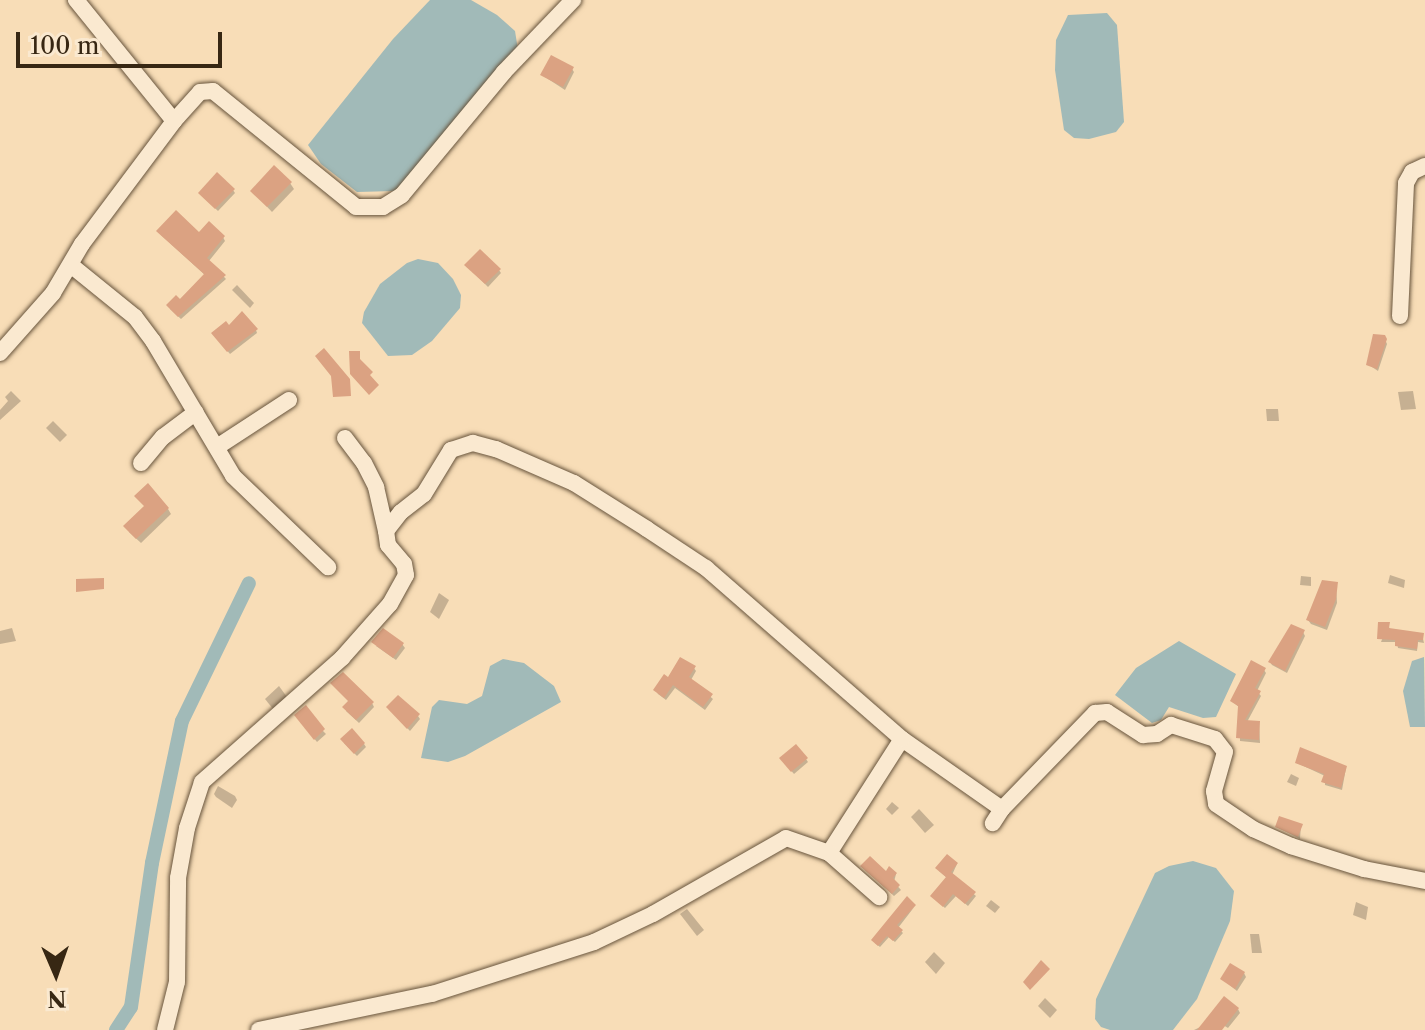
<!DOCTYPE html>
<style>
body{margin:0}
#map{position:relative;width:1425px;height:1030px;overflow:hidden;background:#f8ddb7;font-family:"Libre Caslon Text",serif}
div>[style]{position:absolute}
.water>*{inset:0;background:#a1bab8}
.shadow>*{inset:0;background:#0003}
.canal>*{height:14px;margin:-7px;padding:0 7px;transform-origin:7px;border-radius:7px;background:#a1bab8}
.building>*{inset:0;background:#dba282}
.roads{filter:drop-shadow(0 0 2px #67543c) drop-shadow(0 0 2px #67543c)}
.minor>*{height:16px;margin:-8px;padding:0 8px;transform-origin:8px;border-radius:8px;background:#fae9d0}
span{translate:-50% -50%;white-space:nowrap;text-align:center;line-height:1.15;-webkit-text-stroke:8px #fae9d0;paint-order:stroke}
.north{position:absolute;left:16px;top:934px;width:80px;height:80px;-webkit-text-stroke:6px #fae9d0;paint-order:stroke;rotate:178deg;font-size:22px;font-weight:700;line-height:32px;text-align:center;color:#372713}
.north::after{content:'';display:block;margin:auto;width:28px;height:36px;background:#372713;clip-path:polygon(50% 0,100% 100%,50% 72%,0 100%)}
.scale{position:absolute;left:16px;top:32px;width:206px;height:36px;box-sizing:border-box;border:4px solid #372713;border-top:0;padding-left:10px;font-size:24px;line-height:28px;white-space:nowrap;color:#372713;-webkit-text-stroke:6px #fae9d0;paint-order:stroke}
</style>
<div id="map">
<div class="water">
<div style="clip-path:polygon(430px 0,471px 0,497px 15px,515px 31px,518px 50px,432px 156px,395px 191px,357px 192px,321px 164px,308px 145px,393px 39px)"></div>
<div style="clip-path:polygon(1107px 13px,1117px 25px,1124px 122px,1116px 132px,1089px 139px,1074px 138px,1064px 130px,1055px 70px,1056px 40px,1068px 15px)"></div>
<div style="clip-path:polygon(418px 259px,438px 263px,453px 279px,461px 295px,460px 308px,432px 341px,412px 355px,388px 356px,362px 323px,364px 312px,380px 284px,407px 263px)"></div>
<div style="clip-path:polygon(1179px 641px,1236px 674px,1216px 717px,1203px 718px,1169px 707px,1161px 720px,1152px 723px,1115px 695px,1136px 668px)"></div>
<div style="clip-path:polygon(1424px 657px,1425px 727px,1410px 727px,1403px 691px,1412px 661px)"></div>
<div style="clip-path:polygon(503px 659px,524px 663px,554px 686px,561px 702px,465px 756px,448px 762px,421px 758px,432px 707px,439px 700px,467px 704px,482px 696px,490px 666px)"></div>
<div style="clip-path:polygon(1193px 861px,1216px 868px,1234px 891px,1230px 921px,1197px 999px,1173px 1030px,1110px 1030px,1101px 1027px,1095px 1019px,1096px 999px,1155px 873px,1169px 866px)"></div>
</div>
<div class="shadow">
<div style="clip-path:polygon(572px 69px,574px 72px,565px 90px,542px 75px)"></div>
<div style="clip-path:polygon(290px 183px,294px 189px,272px 212px,252px 191px)"></div>
<div style="clip-path:polygon(233px 190px,235px 193px,218px 211px,202px 196px)"></div>
<div style="clip-path:polygon(199px 234px,223px 237px,225px 241px,209px 261px,226px 279px,181px 319px,170px 309px,205px 275px,161px 235px)"></div>
<div style="clip-path:polygon(469px 268px,499px 270px,501px 273px,488px 287px)"></div>
<div style="clip-path:polygon(237px 285px,254px 303px,250px 308px,232px 290px)"></div>
<div style="clip-path:polygon(229px 328px,256px 330px,257px 333px,230px 354px,215px 336px)"></div>
<div style="clip-path:polygon(1384px 337px,1387px 344px,1378px 371px,1369px 365px)"></div>
<div style="clip-path:polygon(11px 391px,21px 401px,0 420px,0 410px,8px 401px,5px 397px)"></div>
<div style="clip-path:polygon(1413px 391px,1416px 409px,1401px 410px,1398px 392px)"></div>
<div style="clip-path:polygon(1266px 409px,1278px 409px,1279px 421px,1267px 421px)"></div>
<div style="clip-path:polygon(53px 421px,67px 435px,60px 442px,46px 428px)"></div>
<div style="clip-path:polygon(146px 507px,168px 509px,171px 514px,141px 543px,129px 532px)"></div>
<div style="clip-path:polygon(1390px 575px,1405px 580px,1404px 588px,1388px 583px)"></div>
<div style="clip-path:polygon(1301px 576px,1311px 577px,1311px 586px,1300px 585px)"></div>
<div style="clip-path:polygon(1336px 584px,1337px 603px,1327px 630px,1311px 624px,1308px 620px)"></div>
<div style="clip-path:polygon(439px 593px,449px 600px,439px 619px,430px 612px)"></div>
<div style="clip-path:polygon(1388px 624px,1390px 630px,1422px 635px,1424px 643px,1418px 642px,1417px 651px,1398px 648px,1397px 642px,1381px 642px)"></div>
<div style="clip-path:polygon(12px 628px,16px 641px,0 644px,0 631px)"></div>
<div style="clip-path:polygon(1303px 632px,1305px 636px,1287px 673px,1272px 665px,1270px 662px)"></div>
<div style="clip-path:polygon(402px 644px,405px 648px,396px 660px,376px 646px)"></div>
<div style="clip-path:polygon(694px 668px,696px 671px,691px 680px,713px 699px,705px 710px,675px 688px,666px 700px,658px 694px,656px 690px,669px 680px)"></div>
<div style="clip-path:polygon(1264px 670px,1266px 673px,1257px 691px,1261px 696px,1247px 722px,1259px 723px,1260px 743px,1240px 741px,1240px 708px,1232px 701px)"></div>
<div style="clip-path:polygon(279px 686px,287px 697px,273px 709px,265px 699px)"></div>
<div style="clip-path:polygon(349px 702px,372px 703px,374px 707px,359px 723px,346px 711px)"></div>
<div style="clip-path:polygon(391px 711px,418px 716px,420px 719px,410px 731px)"></div>
<div style="clip-path:polygon(298px 719px,323px 731px,326px 734px,317px 742px)"></div>
<div style="clip-path:polygon(344px 743px,364px 744px,366px 747px,357px 756px)"></div>
<div style="clip-path:polygon(806px 759px,808px 762px,794px 774px,784px 762px)"></div>
<div style="clip-path:polygon(1297px 763px,1346px 768px,1342px 790px,1325px 785px,1325px 776px)"></div>
<div style="clip-path:polygon(1291px 774px,1299px 778px,1296px 786px,1287px 782px)"></div>
<div style="clip-path:polygon(218px 786px,235px 796px,237px 800px,232px 808px,216px 797px,214px 794px)"></div>
<div style="clip-path:polygon(892px 802px,899px 808px,892px 815px,886px 809px)"></div>
<div style="clip-path:polygon(919px 809px,934px 825px,925px 833px,911px 817px)"></div>
<div style="clip-path:polygon(1301px 825px,1300px 839px,1277px 827px)"></div>
<div style="clip-path:polygon(957px 864px,952px 875px,976px 896px,968px 906px,956px 896px,945px 908px,933px 897px,947px 878px,939px 871px)"></div>
<div style="clip-path:polygon(865px 870px,896px 874px,894px 882px,901px 890px,894px 896px)"></div>
<div style="clip-path:polygon(991px 900px,1000px 907px,995px 913px,986px 906px)"></div>
<div style="clip-path:polygon(1356px 902px,1368px 907px,1366px 920px,1353px 915px)"></div>
<div style="clip-path:polygon(915px 906px,898px 928px,903px 933px,895px 942px,889px 937px,880px 947px,875px 943px)"></div>
<div style="clip-path:polygon(687px 909px,704px 930px,697px 936px,680px 914px)"></div>
<div style="clip-path:polygon(1250px 934px,1259px 934px,1262px 953px,1252px 953px)"></div>
<div style="clip-path:polygon(934px 952px,945px 963px,936px 974px,925px 962px)"></div>
<div style="clip-path:polygon(1244px 973px,1246px 977px,1237px 991px,1222px 979px)"></div>
<div style="clip-path:polygon(1045px 998px,1057px 1010px,1050px 1018px,1038px 1006px)"></div>
<div style="clip-path:polygon(1238px 1009px,1240px 1013px,1228px 1028px,1223px 1025px,1220px 1030px,1194px 1030px)"></div>
</div>
<div class="canal">
<div style="left:116px;top:1030px;width:27px;rotate:-57deg"></div>
<div style="left:131px;top:1007px;width:146px;rotate:-81.7deg"></div>
<div style="left:152px;top:863px;width:145px;rotate:-78.1deg"></div>
<div style="left:182px;top:721px;width:153px;rotate:-64.1deg"></div>
</div>
<div class="building">
<div style="clip-path:polygon(551px 55px,574px 67px,563px 87px,540px 75px)"></div>
<div style="clip-path:polygon(274px 165px,292px 182px,267px 207px,250px 191px)"></div>
<div style="clip-path:polygon(217px 172px,235px 189px,215px 209px,198px 193px)"></div>
<div style="clip-path:polygon(176px 210px,199px 232px,209px 221px,225px 236px,207px 258px,226px 275px,178px 317px,166px 305px,176px 295px,180px 299px,204px 274px,156px 231px)"></div>
<div style="clip-path:polygon(480px 249px,501px 269px,485px 284px,464px 265px)"></div>
<div style="clip-path:polygon(242px 311px,258px 329px,227px 352px,211px 333px,226px 321px,229px 325px)"></div>
<div style="clip-path:polygon(1373px 334px,1385px 335px,1387px 339px,1377px 369px,1366px 365px)"></div>
<div style="clip-path:polygon(324px 348px,350px 379px,351px 396px,333px 397px,331px 376px,315px 356px)"></div>
<div style="clip-path:polygon(349px 351px,360px 351px,360px 359px,373px 372px,370px 375px,379px 385px,369px 395px,350px 374px)"></div>
<div style="clip-path:polygon(148px 483px,169px 508px,136px 539px,123px 526px,144px 506px,134px 496px)"></div>
<div style="clip-path:polygon(104px 578px,104px 589px,76px 592px,76px 579px)"></div>
<div style="clip-path:polygon(1322px 580px,1338px 582px,1336px 599px,1325px 627px,1306px 620px)"></div>
<div style="clip-path:polygon(1378px 622px,1390px 622px,1389px 628px,1424px 633px,1423px 640px,1418px 640px,1417px 649px,1395px 646px,1395px 640px,1377px 639px)"></div>
<div style="clip-path:polygon(1291px 624px,1305px 630px,1285px 671px,1268px 662px)"></div>
<div style="clip-path:polygon(383px 628px,404px 643px,393px 658px,371px 642px)"></div>
<div style="clip-path:polygon(680px 657px,696px 666px,689px 677px,713px 694px,703px 707px,673px 685px,664px 698px,653px 690px,664px 674px,668px 677px)"></div>
<div style="clip-path:polygon(1251px 660px,1266px 668px,1255px 688px,1261px 691px,1245px 720px,1260px 721px,1259px 740px,1236px 738px,1238px 706px,1230px 701px)"></div>
<div style="clip-path:polygon(343px 672px,374px 702px,356px 720px,342px 707px,348px 701px,330px 683px)"></div>
<div style="clip-path:polygon(398px 695px,420px 714px,407px 729px,386px 707px)"></div>
<div style="clip-path:polygon(306px 705px,325px 729px,314px 740px,294px 715px)"></div>
<div style="clip-path:polygon(352px 728px,365px 743px,354px 754px,340px 739px)"></div>
<div style="clip-path:polygon(796px 744px,808px 758px,791px 772px,779px 758px)"></div>
<div style="clip-path:polygon(1300px 747px,1347px 766px,1341px 788px,1321px 782px,1324px 774px,1295px 763px)"></div>
<div style="clip-path:polygon(1279px 816px,1303px 824px,1298px 837px,1275px 827px)"></div>
<div style="clip-path:polygon(947px 854px,958px 863px,951px 872px,976px 892px,965px 904px,953px 894px,943px 907px,930px 896px,946px 877px,935px 868px)"></div>
<div style="clip-path:polygon(870px 856px,886px 871px,889px 866px,897px 873px,893px 878px,900px 885px,892px 894px,860px 866px)"></div>
<div style="clip-path:polygon(907px 896px,916px 905px,897px 925px,903px 930px,893px 941px,887px 936px,878px 946px,871px 940px)"></div>
<div style="clip-path:polygon(1041px 960px,1050px 969px,1030px 990px,1023px 982px)"></div>
<div style="clip-path:polygon(1230px 963px,1245px 972px,1235px 989px,1220px 979px)"></div>
<div style="clip-path:polygon(1224px 996px,1239px 1008px,1222px 1030px,1197px 1030px)"></div>
</div>
<div class="roads">
<div class="minor">
<div style="left:174px;top:121px;width:39px;rotate:-48deg"></div>
<div style="left:200px;top:92px;width:13px;rotate:-4deg"></div>
<div style="left:213px;top:91px;width:184px;rotate:39deg"></div>
<div style="left:356px;top:207px;width:27px"></div>
<div style="left:383px;top:207px;width:22px;rotate:-32deg"></div>
<div style="left:402px;top:195px;width:160px;rotate:-50.3deg"></div>
<div style="left:504px;top:72px;width:100px;rotate:-46.2deg"></div>
<div style="left:72px;top:266px;width:81px;rotate:39deg"></div>
<div style="left:135px;top:317px;width:30px;rotate:53deg"></div>
<div style="left:153px;top:341px;width:157px;rotate:59.3deg"></div>
<div style="left:233px;top:476px;width:132px;rotate:43.8deg"></div>
<div style="left:1400px;top:316px;width:133px;rotate:-87.4deg"></div>
<div style="left:1406px;top:183px;width:13px;rotate:-61deg"></div>
<div style="left:1412px;top:172px;width:14px;rotate:-25deg"></div>
<div style="left:0;top:353px;width:80px;rotate:-48.5deg"></div>
<div style="left:53px;top:293px;width:57px;rotate:-59.4deg"></div>
<div style="left:82px;top:244px;width:154px;rotate:-53.2deg"></div>
<div style="left:174px;top:121px;width:156px;rotate:-129deg"></div>
<div style="left:345px;top:438px;width:31px;rotate:53deg"></div>
<div style="left:364px;top:463px;width:27px;rotate:63deg"></div>
<div style="left:376px;top:487px;width:45px;rotate:77.2deg"></div>
<div style="left:217px;top:447px;width:86px;rotate:-33.1deg"></div>
<div style="left:141px;top:463px;width:34px;rotate:-50deg"></div>
<div style="left:163px;top:437px;width:41px;rotate:-37.1deg"></div>
<div style="left:1002px;top:809px;width:134px;rotate:-45.9deg"></div>
<div style="left:1095px;top:713px;width:12px;rotate:-5deg"></div>
<div style="left:1107px;top:712px;width:43px;rotate:32.6deg"></div>
<div style="left:1143px;top:735px;width:14px;rotate:-4deg"></div>
<div style="left:1157px;top:734px;width:17px;rotate:-33deg"></div>
<div style="left:1171px;top:725px;width:46px;rotate:17.7deg"></div>
<div style="left:1215px;top:739px;width:16px;rotate:52deg"></div>
<div style="left:1225px;top:752px;width:41px;rotate:105.8deg"></div>
<div style="left:1214px;top:791px;width:13px;rotate:81deg"></div>
<div style="left:1216px;top:804px;width:45px;rotate:34deg"></div>
<div style="left:1253px;top:829px;width:42px;rotate:24.1deg"></div>
<div style="left:1291px;top:846px;width:77px;rotate:17.5deg"></div>
<div style="left:1364px;top:869px;width:62px;rotate:11.1deg"></div>
<div style="left:829px;top:853px;width:135px;rotate:-57.4deg"></div>
<div style="left:902px;top:739px;width:122px;rotate:35deg"></div>
<div style="left:1002px;top:809px;width:17px;rotate:123deg"></div>
<div style="left:165px;top:1030px;width:49px;rotate:-76deg"></div>
<div style="left:177px;top:982px;width:104px;rotate:-89.4deg"></div>
<div style="left:178px;top:878px;width:51px;rotate:-79.8deg"></div>
<div style="left:187px;top:828px;width:48px;rotate:-71.9deg"></div>
<div style="left:202px;top:782px;width:187px;rotate:-41.5deg"></div>
<div style="left:342px;top:658px;width:72px;rotate:-48.4deg"></div>
<div style="left:390px;top:604px;width:33px;rotate:-61deg"></div>
<div style="left:406px;top:575px;width:11px;rotate:-100deg"></div>
<div style="left:404px;top:564px;width:25px;rotate:-130deg"></div>
<div style="left:388px;top:545px;width:14px;rotate:-98deg"></div>
<div style="left:386px;top:531px;width:24px;rotate:-52deg"></div>
<div style="left:401px;top:512px;width:29px;rotate:-38deg"></div>
<div style="left:424px;top:494px;width:52px;rotate:-58.5deg"></div>
<div style="left:451px;top:450px;width:23px;rotate:-18deg"></div>
<div style="left:473px;top:443px;width:24px;rotate:15deg"></div>
<div style="left:496px;top:449px;width:85px;rotate:23.6deg"></div>
<div style="left:574px;top:483px;width:86px;rotate:32.2deg"></div>
<div style="left:647px;top:529px;width:71px;rotate:33.5deg"></div>
<div style="left:706px;top:568px;width:260px;rotate:41.1deg"></div>
<div style="left:259px;top:1030px;width:177px;rotate:-11.8deg"></div>
<div style="left:432px;top:994px;width:170px;rotate:-17.8deg"></div>
<div style="left:594px;top:942px;width:65px;rotate:-25.4deg"></div>
<div style="left:653px;top:914px;width:153px;rotate:-29.7deg"></div>
<div style="left:786px;top:838px;width:46px;rotate:19.2deg"></div>
<div style="left:829px;top:853px;width:67px;rotate:41.3deg"></div>
</div>
</div>
<div class="north">N</div>
<div class="scale">100 m</div>
</div>
